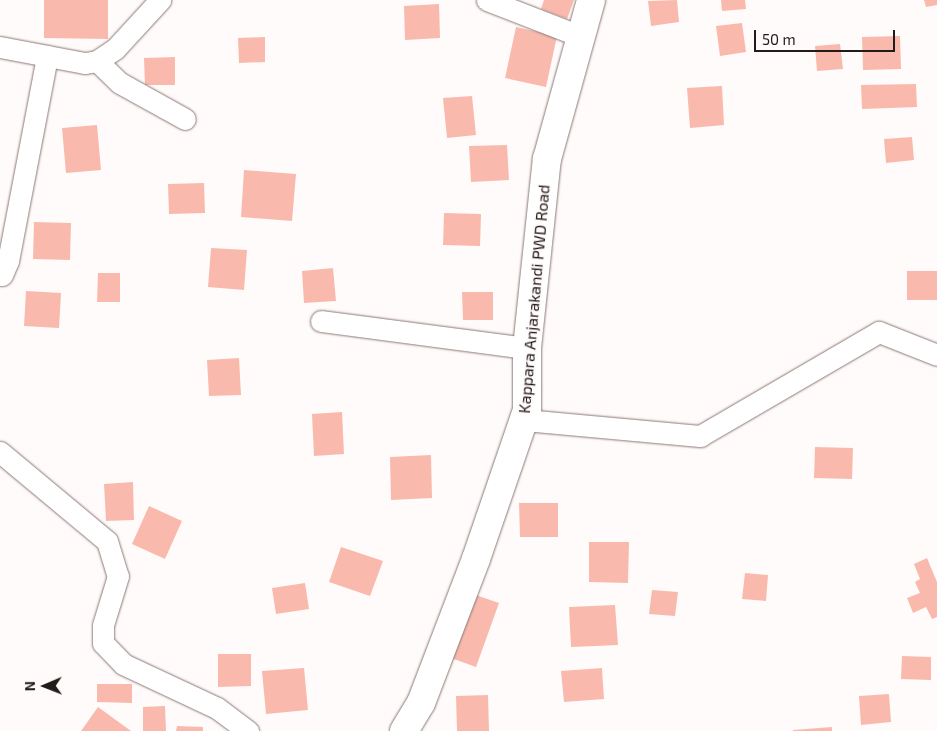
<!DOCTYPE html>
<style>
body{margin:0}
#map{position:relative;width:937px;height:731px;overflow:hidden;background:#fffbfa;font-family:"Exo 2",sans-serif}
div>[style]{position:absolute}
.building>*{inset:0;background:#f9baad}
.roads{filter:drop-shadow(0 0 1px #8a7975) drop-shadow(0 0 1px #8a7975)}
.minor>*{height:21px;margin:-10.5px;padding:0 10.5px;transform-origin:10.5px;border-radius:10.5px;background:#fff}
.secondary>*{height:28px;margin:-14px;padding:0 14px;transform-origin:14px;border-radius:14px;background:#fff}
span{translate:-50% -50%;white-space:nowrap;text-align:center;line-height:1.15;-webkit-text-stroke:4px #fffbfa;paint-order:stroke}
.street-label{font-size:16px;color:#221b19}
.north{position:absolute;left:20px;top:661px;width:50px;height:50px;-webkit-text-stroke:4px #fffbfa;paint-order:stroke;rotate:269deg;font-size:14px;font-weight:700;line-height:20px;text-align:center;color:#221b19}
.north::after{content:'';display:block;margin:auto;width:18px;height:22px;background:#221b19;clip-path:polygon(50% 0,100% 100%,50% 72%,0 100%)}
.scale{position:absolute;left:754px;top:30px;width:141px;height:22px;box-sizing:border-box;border:2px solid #221b19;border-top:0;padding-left:6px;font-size:15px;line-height:18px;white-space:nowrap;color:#221b19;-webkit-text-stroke:4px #fffbfa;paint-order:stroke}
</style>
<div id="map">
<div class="building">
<div style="clip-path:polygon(44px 0,108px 0,108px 39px,44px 38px)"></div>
<div style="clip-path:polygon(544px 0,574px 0,567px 19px,541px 9px)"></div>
<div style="clip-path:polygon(677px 0,679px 22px,651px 26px,648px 1px)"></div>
<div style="clip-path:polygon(721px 0,745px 0,746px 9px,722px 11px)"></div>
<div style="clip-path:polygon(924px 0,937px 0,937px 5px,926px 7px)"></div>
<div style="clip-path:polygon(439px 4px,440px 38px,405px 40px,404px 6px)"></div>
<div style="clip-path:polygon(742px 23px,746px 52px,720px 56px,716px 26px)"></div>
<div style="clip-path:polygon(516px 27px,557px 36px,546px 87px,505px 78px)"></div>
<div style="clip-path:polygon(900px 36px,901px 69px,863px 70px,862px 37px)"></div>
<div style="clip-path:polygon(265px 37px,265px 62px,239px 63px,238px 38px)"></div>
<div style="clip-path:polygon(840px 44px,843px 69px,817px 71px,815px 46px)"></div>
<div style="clip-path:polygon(175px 57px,175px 85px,145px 85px,144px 58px)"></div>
<div style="clip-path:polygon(916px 84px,917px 107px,862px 109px,861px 85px)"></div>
<div style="clip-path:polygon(722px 86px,724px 125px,690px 128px,687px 88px)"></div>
<div style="clip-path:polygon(472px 96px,476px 135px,447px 138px,443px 98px)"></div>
<div style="clip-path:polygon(97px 125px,101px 170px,66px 173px,62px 128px)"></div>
<div style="clip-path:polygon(912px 137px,914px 160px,886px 163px,884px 139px)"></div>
<div style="clip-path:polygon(507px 145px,509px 180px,471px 182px,469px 146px)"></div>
<div style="clip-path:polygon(244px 170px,296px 174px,292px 221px,241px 217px)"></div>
<div style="clip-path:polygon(204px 183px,205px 213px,169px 214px,168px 184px)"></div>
<div style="clip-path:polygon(444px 213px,481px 214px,480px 246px,443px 245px)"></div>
<div style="clip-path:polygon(34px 222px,71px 223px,70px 260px,33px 259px)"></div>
<div style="clip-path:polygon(211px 248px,247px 250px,244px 290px,208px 287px)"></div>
<div style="clip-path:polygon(333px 268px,336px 301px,304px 303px,302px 271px)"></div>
<div style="clip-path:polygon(907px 271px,937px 271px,937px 300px,907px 300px)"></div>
<div style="clip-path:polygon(98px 273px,120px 273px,120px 302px,97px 302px)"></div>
<div style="clip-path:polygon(26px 291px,61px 293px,59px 328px,24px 326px)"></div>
<div style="clip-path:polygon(462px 292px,493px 292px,493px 320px,463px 320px)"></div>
<div style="clip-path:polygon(239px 358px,241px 395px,209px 396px,207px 360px)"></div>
<div style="clip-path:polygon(342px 412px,344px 454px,314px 456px,312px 414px)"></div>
<div style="clip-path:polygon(815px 447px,853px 448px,852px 479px,814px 478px)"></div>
<div style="clip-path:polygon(431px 455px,432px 498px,391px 500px,390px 457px)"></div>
<div style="clip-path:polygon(133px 482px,134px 520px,106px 521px,104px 484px)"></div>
<div style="clip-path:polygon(519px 503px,558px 503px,558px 537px,520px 537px)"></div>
<div style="clip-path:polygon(149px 506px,182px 521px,165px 559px,132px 544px)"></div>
<div style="clip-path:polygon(589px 542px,629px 542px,628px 583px,589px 582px)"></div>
<div style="clip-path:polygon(341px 547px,383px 561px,370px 596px,329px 582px)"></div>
<div style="clip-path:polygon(927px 558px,937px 582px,937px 617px,932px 619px,926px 607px,913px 613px,907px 598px,920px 593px,915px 582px,920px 579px,914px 564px)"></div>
<div style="clip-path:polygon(745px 573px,768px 575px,766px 601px,742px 599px)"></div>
<div style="clip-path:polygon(305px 583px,309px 609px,276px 614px,272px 588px)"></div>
<div style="clip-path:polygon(652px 590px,678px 592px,675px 616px,649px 614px)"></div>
<div style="clip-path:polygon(473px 594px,499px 603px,476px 667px,451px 658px)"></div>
<div style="clip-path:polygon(615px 605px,618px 645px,571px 647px,569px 607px)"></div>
<div style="clip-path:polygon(218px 654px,251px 654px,251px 686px,218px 687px)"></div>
<div style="clip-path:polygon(902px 656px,931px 657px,931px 680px,901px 679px)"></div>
<div style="clip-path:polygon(304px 668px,308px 710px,266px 714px,262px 671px)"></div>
<div style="clip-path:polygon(602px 668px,604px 699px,564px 702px,561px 671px)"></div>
<div style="clip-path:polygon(97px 684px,132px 684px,132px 703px,97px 702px)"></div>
<div style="clip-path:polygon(889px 694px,891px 722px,861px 725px,859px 696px)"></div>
<div style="clip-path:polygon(488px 695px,489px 731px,457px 731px,456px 696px)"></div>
<div style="clip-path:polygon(165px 706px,166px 731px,143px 731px,143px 707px)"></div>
<div style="clip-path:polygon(98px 707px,131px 731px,81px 731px)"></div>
<div style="clip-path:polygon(177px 726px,203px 727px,203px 731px,176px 731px)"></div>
<div style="clip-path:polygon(832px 727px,832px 731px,793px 731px,793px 730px)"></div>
</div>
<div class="roads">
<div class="minor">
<div style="left:487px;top:0;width:100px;rotate:21.2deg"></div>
<div style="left:0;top:47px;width:86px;rotate:10.7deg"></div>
<div style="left:85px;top:63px;width:12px;rotate:-9deg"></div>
<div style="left:97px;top:61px;width:22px;rotate:-34deg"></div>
<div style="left:115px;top:49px;width:67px;rotate:-47.4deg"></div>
<div style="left:97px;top:61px;width:32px;rotate:44deg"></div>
<div style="left:120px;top:83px;width:74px;rotate:29deg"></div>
<div style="left:2px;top:275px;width:15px;rotate:-67deg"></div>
<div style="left:8px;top:261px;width:209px;rotate:-79.2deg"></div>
<div style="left:321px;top:321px;width:208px;rotate:7.5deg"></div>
<div style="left:524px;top:420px;width:177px;rotate:5.2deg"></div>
<div style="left:700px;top:436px;width:207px;rotate:-30.2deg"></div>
<div style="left:879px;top:332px;width:62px;rotate:21.6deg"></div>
<div style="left:0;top:452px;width:139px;rotate:39.8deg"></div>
<div style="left:107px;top:541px;width:37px;rotate:73deg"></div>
<div style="left:118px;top:576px;width:51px;rotate:107deg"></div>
<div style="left:103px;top:625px;width:18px;rotate:90deg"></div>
<div style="left:103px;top:643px;width:29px;rotate:46deg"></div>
<div style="left:123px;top:664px;width:104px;rotate:25.1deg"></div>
<div style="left:217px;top:708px;width:39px;rotate:37deg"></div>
</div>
<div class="secondary">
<div style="left:404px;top:731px;width:33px;rotate:-59deg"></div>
<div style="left:421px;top:703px;width:154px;rotate:-69.1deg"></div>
<div style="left:476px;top:559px;width:157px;rotate:-71.1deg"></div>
<div style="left:527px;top:410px;width:62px;rotate:-90deg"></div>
<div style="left:527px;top:348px;width:190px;rotate:-84deg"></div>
<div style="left:547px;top:159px;width:165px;rotate:-74.5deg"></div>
</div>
</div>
<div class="street-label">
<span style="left:534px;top:299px;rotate:-85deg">Kappara Anjarakandi PWD Road</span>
</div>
<div class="north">N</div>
<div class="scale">50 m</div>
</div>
